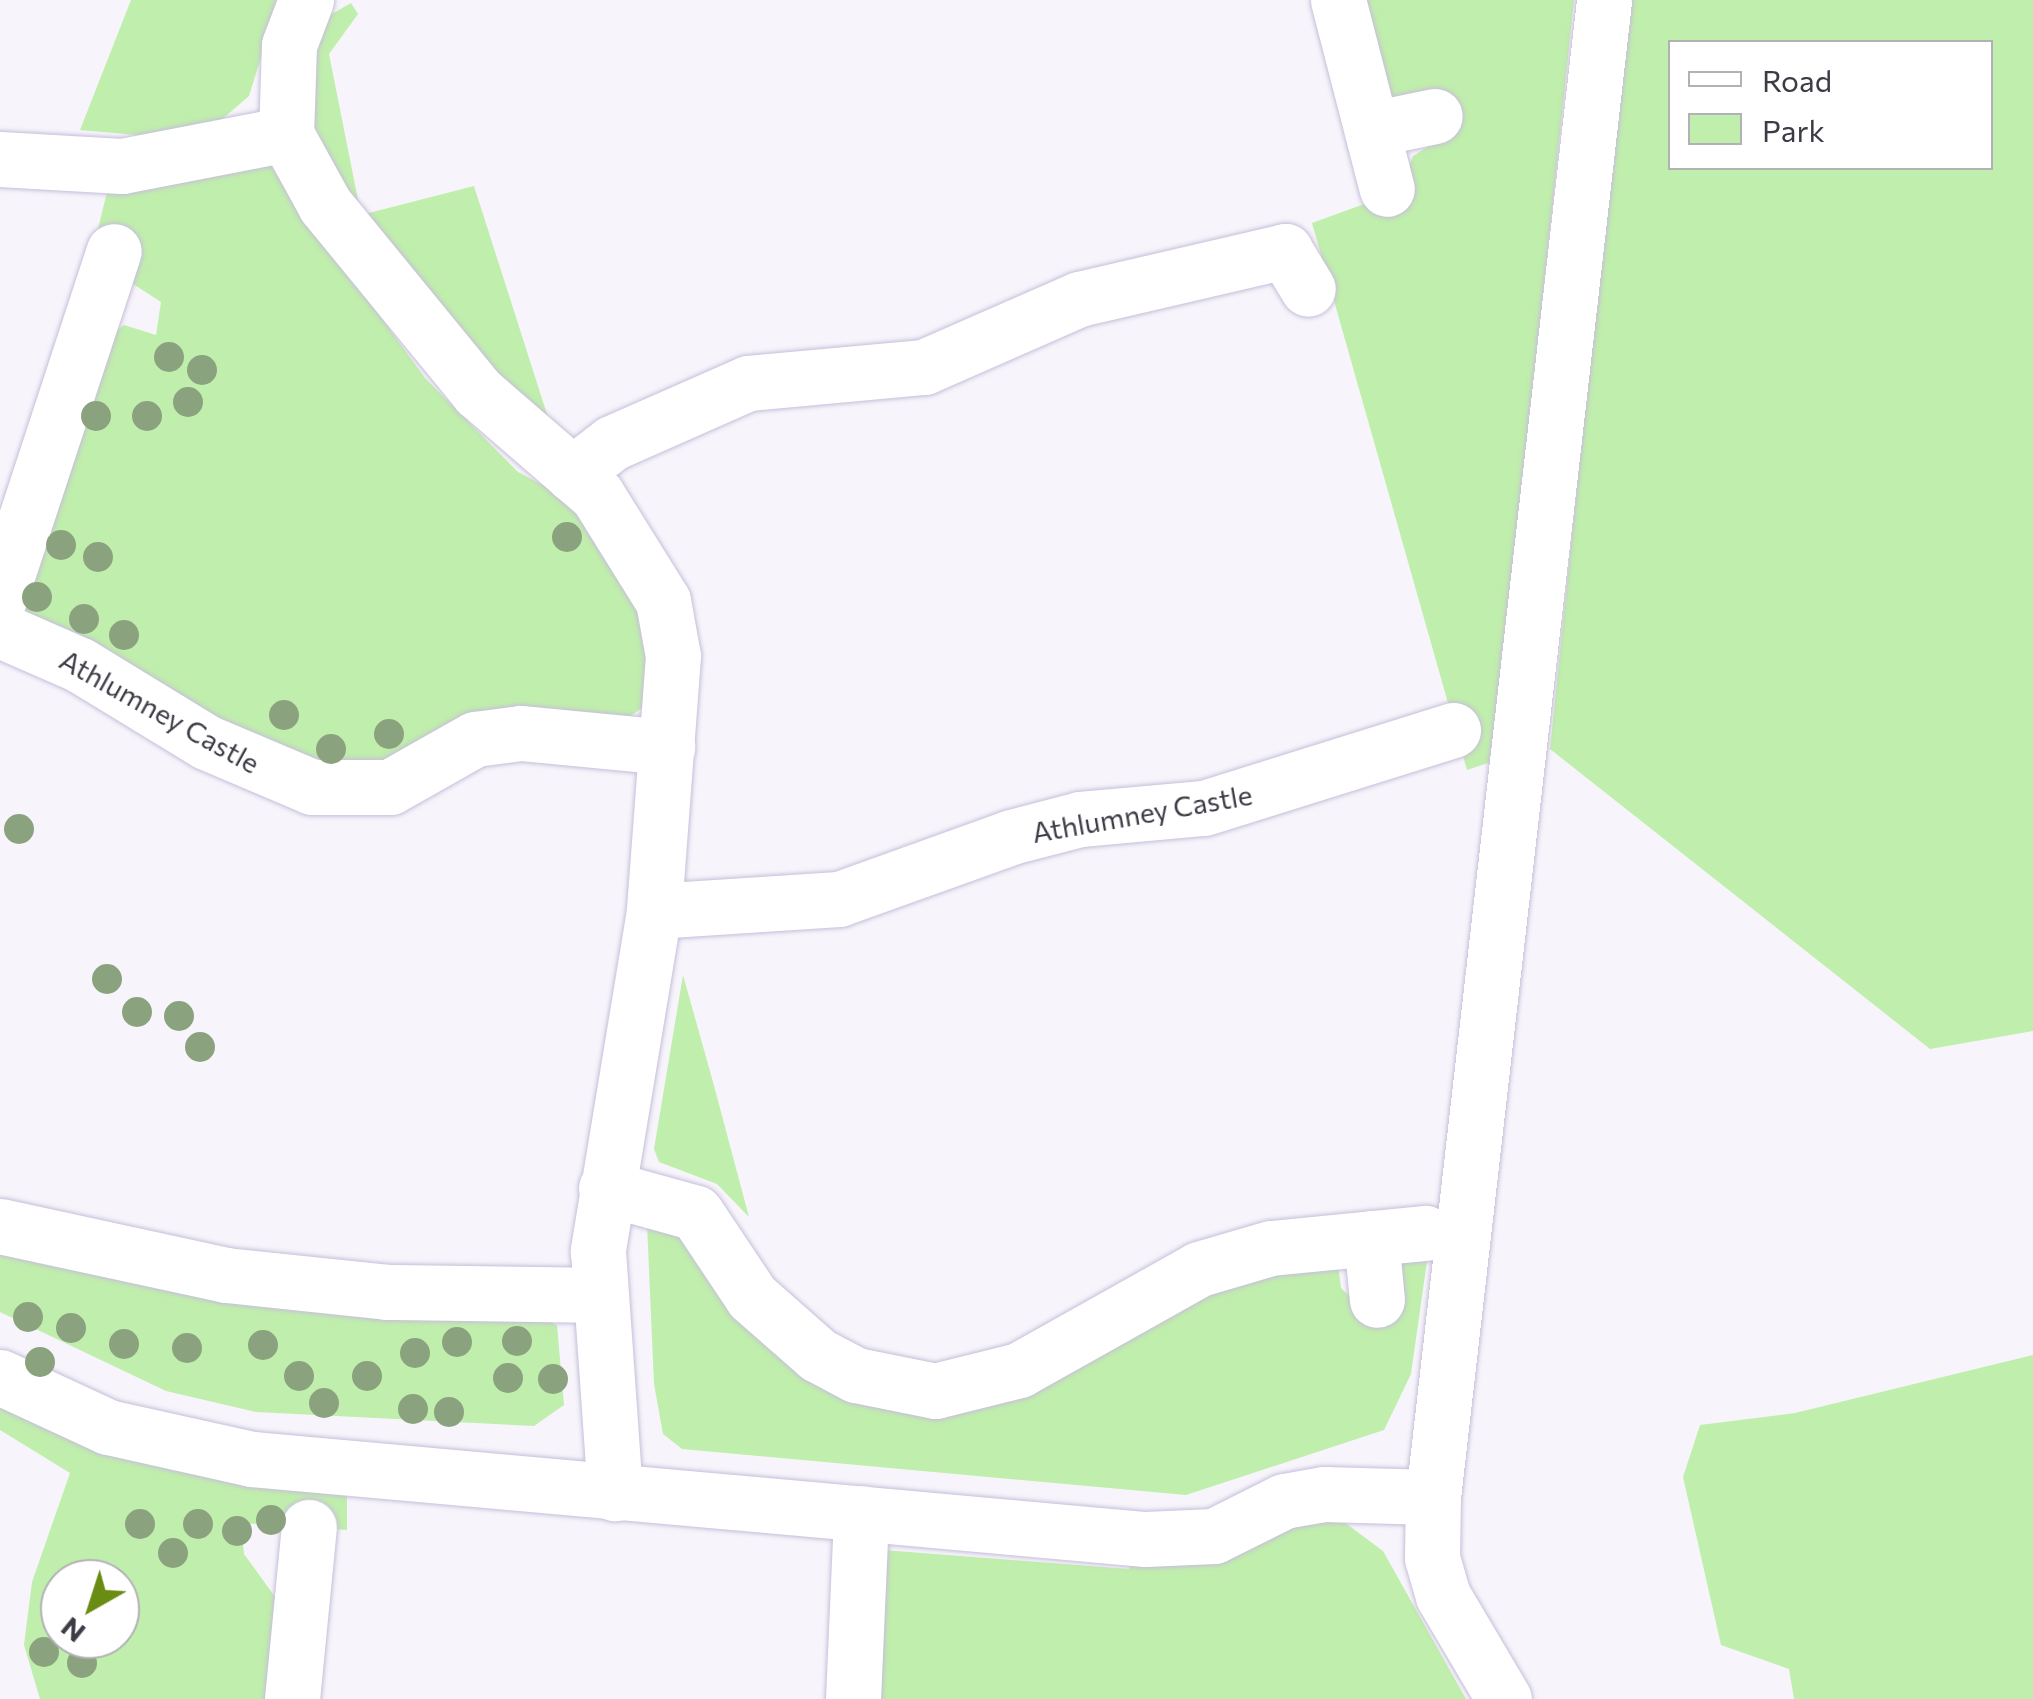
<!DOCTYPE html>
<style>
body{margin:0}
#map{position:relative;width:2033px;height:1699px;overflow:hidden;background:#f7f5fb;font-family:Commissioner,sans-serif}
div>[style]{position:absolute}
.green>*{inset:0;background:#c0eeac}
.roads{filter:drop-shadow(0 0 2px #c7beda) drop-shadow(0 0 2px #c7beda)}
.minor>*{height:55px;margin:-27.5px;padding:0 27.5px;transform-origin:27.5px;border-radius:27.5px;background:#fff}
.trees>*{width:30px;height:30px;margin:-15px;border-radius:50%;background:#8ba27f}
span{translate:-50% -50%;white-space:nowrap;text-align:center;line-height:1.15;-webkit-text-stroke:10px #fff;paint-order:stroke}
.street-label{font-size:28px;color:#3e3b46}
.legend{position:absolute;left:1668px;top:40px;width:325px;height:130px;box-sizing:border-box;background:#fff;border:2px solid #b2b1b5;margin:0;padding:12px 18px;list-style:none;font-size:30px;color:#3e3b46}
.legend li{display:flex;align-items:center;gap:20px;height:50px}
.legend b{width:50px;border:2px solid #b2b1b5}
.north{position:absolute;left:40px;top:1559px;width:100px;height:100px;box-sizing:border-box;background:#fff;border:2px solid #b2b1b5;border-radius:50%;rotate:219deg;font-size:28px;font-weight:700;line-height:40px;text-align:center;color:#3e3b46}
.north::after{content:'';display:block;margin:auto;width:35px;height:45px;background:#698c13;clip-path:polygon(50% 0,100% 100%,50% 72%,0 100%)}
</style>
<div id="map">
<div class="green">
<div style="clip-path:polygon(131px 0,279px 0,249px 96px,212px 128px,171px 138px,80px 130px)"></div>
<div style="clip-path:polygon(1355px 0,1574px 0,1494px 761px,1467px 770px,1312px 223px,1400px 191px,1413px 156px,1443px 137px,1414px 108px,1377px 91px)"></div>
<div style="clip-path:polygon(evenodd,1627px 0,2033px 0,2033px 1031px,1930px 1049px,1550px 749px,1627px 0,1670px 42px,1990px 42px,1990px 168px,1670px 168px,1670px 42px)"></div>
<div style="clip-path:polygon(351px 3px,358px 14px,329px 54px,361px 215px,474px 186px,552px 430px,543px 433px,501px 391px,390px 264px,308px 139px,298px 101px,307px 28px)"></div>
<div style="clip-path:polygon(265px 158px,425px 378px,518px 472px,573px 501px,648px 625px,648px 704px,626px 719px,385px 765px,275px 756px,13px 604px,104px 339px,124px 325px,156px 335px,161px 302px,130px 282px,96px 237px,107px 192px)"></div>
<div style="clip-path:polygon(683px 975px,713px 1082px,749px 1217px,717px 1184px,659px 1162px,654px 1149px)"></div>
<div style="clip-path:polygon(647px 1224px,673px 1225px,874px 1396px,1337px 1256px,1341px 1288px,1353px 1299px,1398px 1262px,1427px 1261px,1411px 1374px,1384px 1430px,1186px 1495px,682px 1449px,663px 1434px,654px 1384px)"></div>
<div style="clip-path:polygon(0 1244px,519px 1308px,557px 1325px,564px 1405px,534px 1426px,256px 1412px,166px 1391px,0 1312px)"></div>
<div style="clip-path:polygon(2033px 1355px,2033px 1699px,1794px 1699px,1789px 1669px,1721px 1645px,1683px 1477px,1700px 1425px,1795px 1413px)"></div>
<div style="clip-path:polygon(evenodd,0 1392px,169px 1470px,347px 1491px,347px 1530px,241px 1523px,244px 1554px,281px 1605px,268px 1699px,40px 1699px,24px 1645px,32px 1582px,70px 1473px,0 1430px,0 1392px,60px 1579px,120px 1579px,120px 1639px,60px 1639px,60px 1579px)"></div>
<div style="clip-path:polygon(1336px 1516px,1383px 1551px,1466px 1699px,872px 1699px,883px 1550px,1129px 1569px,1130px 1558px)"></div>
</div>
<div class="roads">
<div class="minor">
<div style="left:306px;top:0;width:48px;rotate:110.7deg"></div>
<div style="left:289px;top:45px;width:89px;rotate:91.9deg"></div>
<div style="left:286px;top:134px;width:81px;rotate:61.2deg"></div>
<div style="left:325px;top:205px;width:242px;rotate:50.7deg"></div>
<div style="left:478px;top:392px;width:157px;rotate:40.9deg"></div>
<div style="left:597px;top:495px;width:125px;rotate:58.1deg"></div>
<div style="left:663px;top:601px;width:56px;rotate:79.7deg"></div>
<div style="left:673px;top:656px;width:256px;rotate:94.3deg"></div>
<div style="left:654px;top:911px;width:345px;rotate:99.4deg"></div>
<div style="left:598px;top:1251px;width:243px;rotate:86deg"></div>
<div style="left:1338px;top:0;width:195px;rotate:75.5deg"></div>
<div style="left:1372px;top:129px;width:64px;rotate:-11.7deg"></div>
<div style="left:0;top:159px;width:122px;rotate:3.3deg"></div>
<div style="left:122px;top:166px;width:167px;rotate:-11deg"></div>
<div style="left:572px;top:474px;width:51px;rotate:-37.8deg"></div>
<div style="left:612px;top:443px;width:149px;rotate:-23.8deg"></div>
<div style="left:748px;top:383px;width:177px;rotate:-5.2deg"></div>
<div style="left:924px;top:367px;width:169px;rotate:-23.7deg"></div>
<div style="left:1079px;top:299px;width:212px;rotate:-13.1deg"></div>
<div style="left:1285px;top:251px;width:44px;rotate:58.8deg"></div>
<div style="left:0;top:597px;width:364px;rotate:-71.8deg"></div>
<div style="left:0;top:630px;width:87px;rotate:23.6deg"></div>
<div style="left:80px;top:665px;width:148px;rotate:31.4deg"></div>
<div style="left:206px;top:742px;width:115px;rotate:23deg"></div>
<div style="left:312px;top:787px;width:78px"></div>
<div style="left:390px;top:787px;width:98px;rotate:-29.5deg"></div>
<div style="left:475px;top:739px;width:46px;rotate:-7.4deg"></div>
<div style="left:521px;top:733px;width:147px;rotate:5.5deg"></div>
<div style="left:654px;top:911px;width:185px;rotate:-3.7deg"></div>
<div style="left:839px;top:899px;width:183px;rotate:-19.8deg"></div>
<div style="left:1011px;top:837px;width:71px;rotate:-14.6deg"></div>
<div style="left:1080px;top:819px;width:124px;rotate:-5.1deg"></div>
<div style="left:1204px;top:808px;width:261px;rotate:-17.4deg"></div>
<div style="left:606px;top:1188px;width:93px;rotate:15.5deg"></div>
<div style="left:696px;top:1213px;width:101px;rotate:56.3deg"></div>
<div style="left:752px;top:1297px;width:88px;rotate:41.3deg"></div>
<div style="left:818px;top:1355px;width:43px;rotate:27.8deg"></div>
<div style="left:856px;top:1375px;width:81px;rotate:11.4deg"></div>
<div style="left:935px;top:1391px;width:87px;rotate:-14deg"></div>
<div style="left:1019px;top:1370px;width:206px;rotate:-29.3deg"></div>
<div style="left:1199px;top:1269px;width:75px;rotate:-16.3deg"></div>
<div style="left:1271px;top:1248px;width:155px;rotate:-5.6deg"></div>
<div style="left:0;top:1226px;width:231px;rotate:12.2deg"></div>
<div style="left:226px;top:1275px;width:162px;rotate:6deg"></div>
<div style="left:387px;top:1292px;width:209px;rotate:0.8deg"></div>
<div style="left:1371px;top:1238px;width:62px;rotate:84.5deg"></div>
<div style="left:0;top:1377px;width:119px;rotate:24.8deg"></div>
<div style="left:108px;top:1427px;width:148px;rotate:12.5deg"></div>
<div style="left:252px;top:1459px;width:897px;rotate:5.12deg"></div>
<div style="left:1145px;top:1539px;width:69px;rotate:-2.5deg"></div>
<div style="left:1214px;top:1536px;width:78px;rotate:-26.6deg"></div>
<div style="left:1284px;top:1501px;width:41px;rotate:-9.9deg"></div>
<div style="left:1324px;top:1494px;width:109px;rotate:1.6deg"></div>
<div style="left:292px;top:1699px;width:173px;rotate:-84.4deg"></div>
<div style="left:853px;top:1699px;width:186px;rotate:-87.5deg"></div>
<div style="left:1504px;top:1699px;width:120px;rotate:-120.6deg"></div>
<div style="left:1443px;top:1596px;width:40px;rotate:-106deg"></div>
<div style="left:1432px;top:1558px;width:61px;rotate:-89.1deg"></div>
<div style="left:1433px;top:1497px;width:1507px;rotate:-83.48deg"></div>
</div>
</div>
<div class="trees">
<div style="left:169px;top:357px"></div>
<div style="left:202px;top:370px"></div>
<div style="left:188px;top:402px"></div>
<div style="left:96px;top:416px"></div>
<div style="left:147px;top:416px"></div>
<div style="left:567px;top:537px"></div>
<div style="left:61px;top:545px"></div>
<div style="left:98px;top:557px"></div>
<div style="left:37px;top:597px"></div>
<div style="left:84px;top:619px"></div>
<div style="left:124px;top:635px"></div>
<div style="left:284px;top:715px"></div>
<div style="left:389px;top:734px"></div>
<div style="left:331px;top:749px"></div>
<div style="left:19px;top:829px"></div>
<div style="left:107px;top:979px"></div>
<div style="left:137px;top:1012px"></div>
<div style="left:179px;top:1016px"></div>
<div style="left:200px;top:1047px"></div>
<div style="left:28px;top:1317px"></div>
<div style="left:71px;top:1328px"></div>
<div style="left:517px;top:1341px"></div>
<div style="left:457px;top:1342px"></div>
<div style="left:124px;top:1344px"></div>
<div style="left:263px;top:1345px"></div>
<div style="left:187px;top:1348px"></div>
<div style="left:415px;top:1353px"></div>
<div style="left:40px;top:1362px"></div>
<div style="left:299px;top:1376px"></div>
<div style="left:367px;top:1376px"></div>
<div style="left:508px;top:1378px"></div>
<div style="left:553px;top:1379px"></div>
<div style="left:324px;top:1403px"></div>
<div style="left:413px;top:1409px"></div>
<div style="left:449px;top:1412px"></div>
<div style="left:271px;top:1520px"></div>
<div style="left:140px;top:1524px"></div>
<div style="left:198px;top:1524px"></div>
<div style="left:237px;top:1531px"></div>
<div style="left:173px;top:1553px"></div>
<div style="left:44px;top:1652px"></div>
<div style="left:82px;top:1663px"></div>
</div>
<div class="street-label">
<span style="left:160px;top:711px;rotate:29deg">Athlumney Castle</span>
<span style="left:1142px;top:813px;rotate:-10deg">Athlumney Castle</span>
</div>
<ul class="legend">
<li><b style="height:12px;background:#fff"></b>Road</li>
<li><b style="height:28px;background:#c0eeac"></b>Park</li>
</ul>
<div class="north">N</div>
</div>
